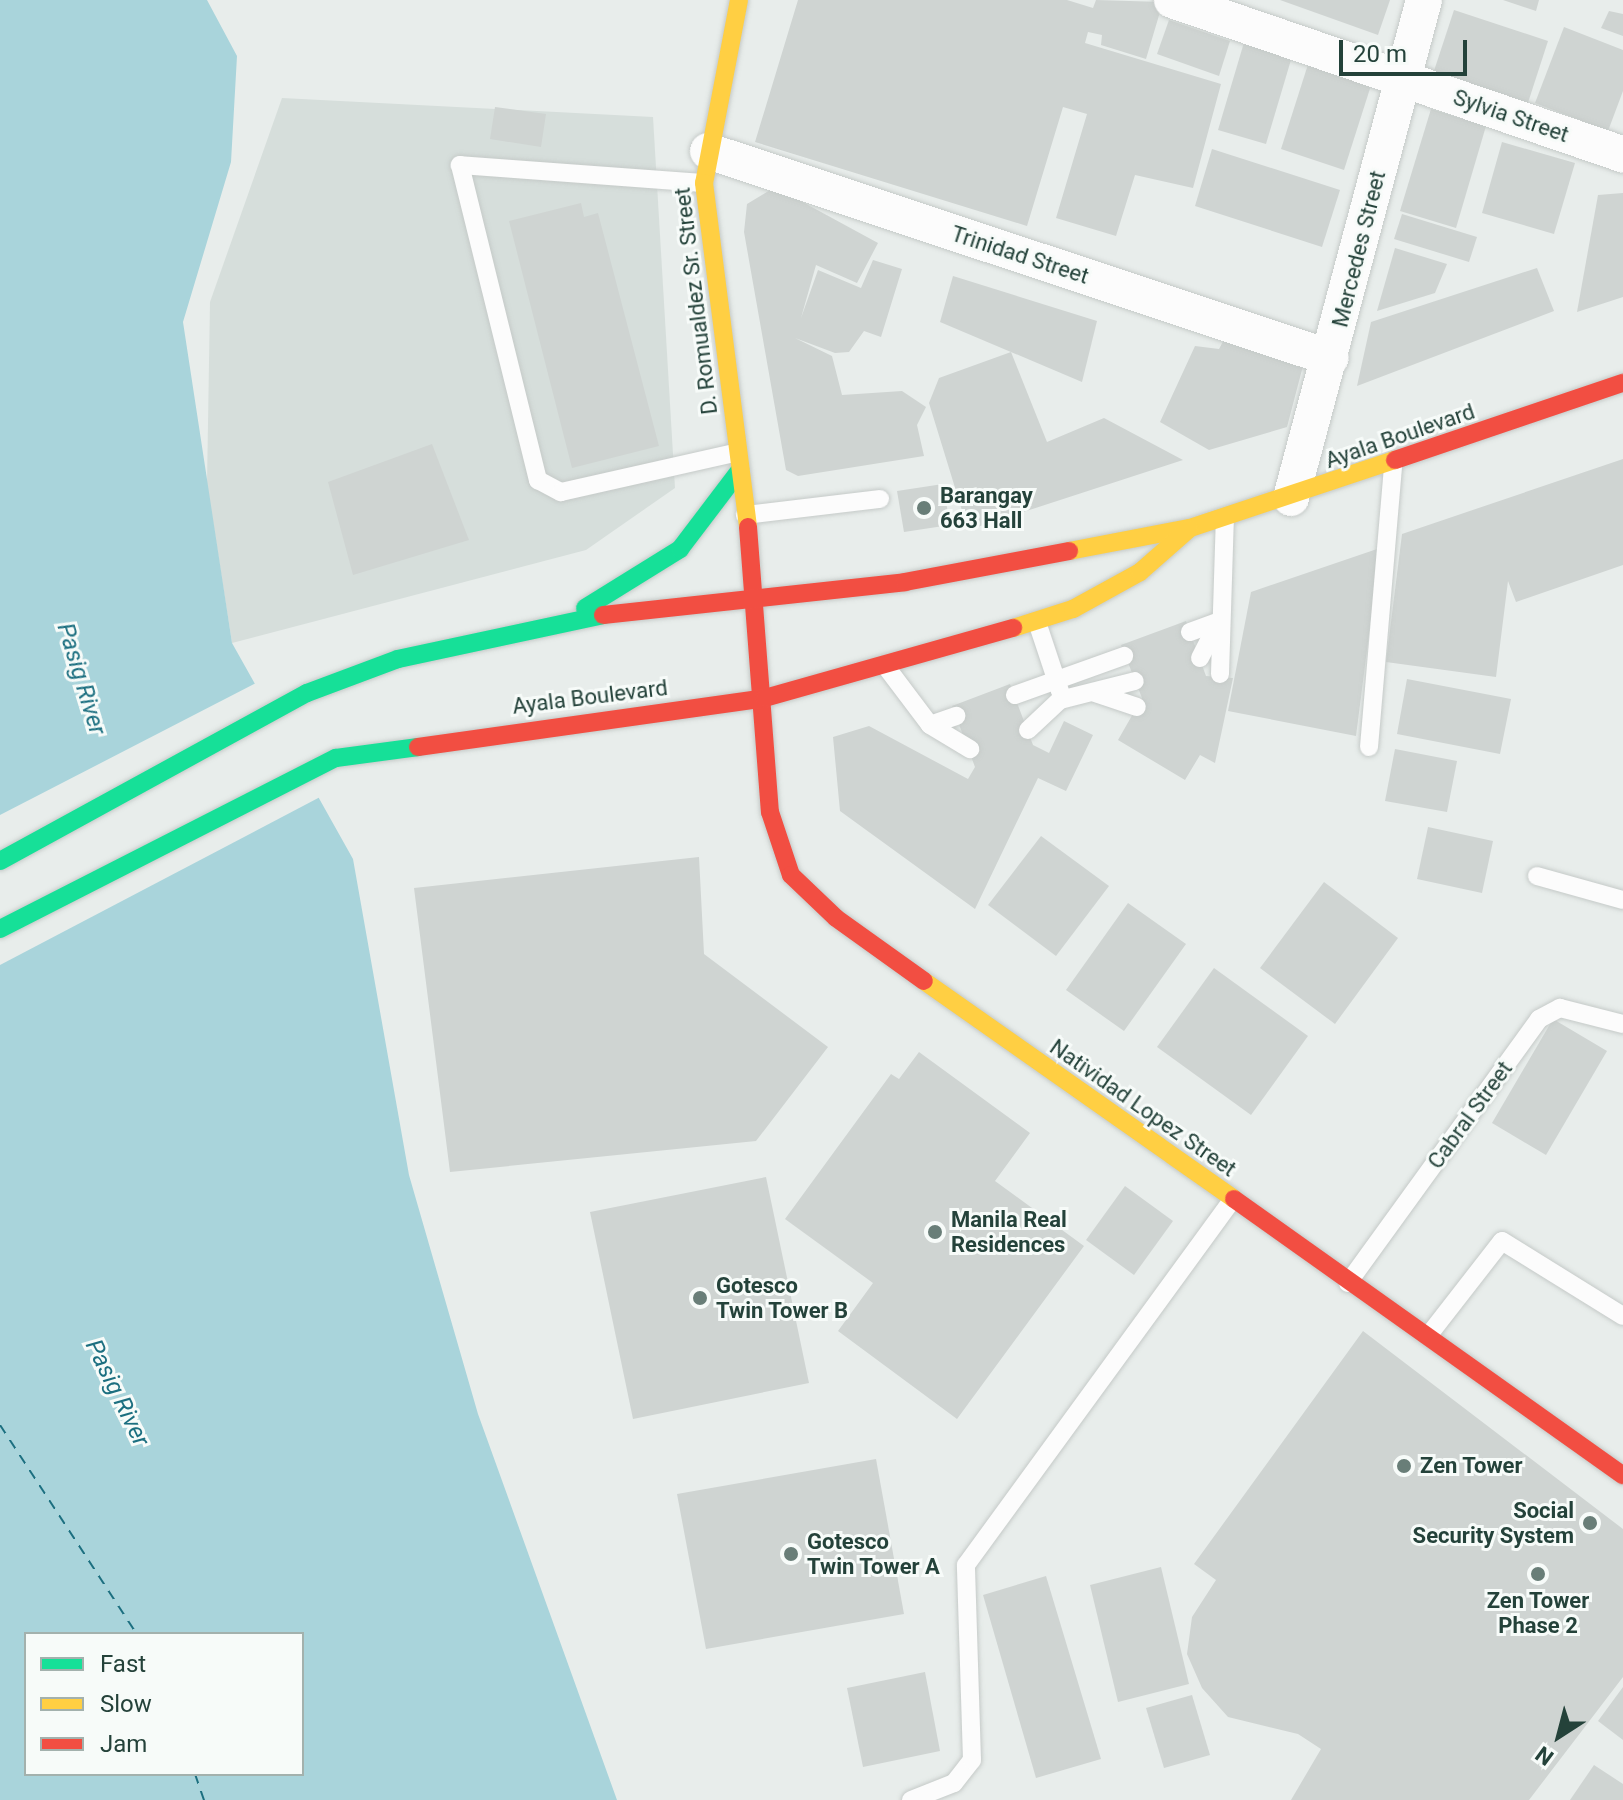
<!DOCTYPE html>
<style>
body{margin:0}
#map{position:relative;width:1623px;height:1800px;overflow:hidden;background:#e8edeb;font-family:Roboto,sans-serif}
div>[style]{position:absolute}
.built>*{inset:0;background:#d6dedb}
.water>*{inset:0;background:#a9d4db}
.pier>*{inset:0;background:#e8edeb}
.ferry>*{height:2px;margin-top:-1px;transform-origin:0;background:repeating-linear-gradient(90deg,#1c6f80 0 10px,transparent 0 18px)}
.building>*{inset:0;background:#cfd4d2}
.roads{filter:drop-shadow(0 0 2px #c5cac8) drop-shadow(0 0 2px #c5cac8)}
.lane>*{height:18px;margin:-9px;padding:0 9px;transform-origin:9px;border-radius:9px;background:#fcfcfc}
.street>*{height:36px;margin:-18px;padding:0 18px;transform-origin:18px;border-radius:18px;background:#fcfcfc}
.fast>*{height:18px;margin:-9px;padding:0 9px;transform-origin:9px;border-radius:9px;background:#16e098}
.slow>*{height:18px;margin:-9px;padding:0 9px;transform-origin:9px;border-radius:9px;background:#ffcf43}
.jam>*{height:18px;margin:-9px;padding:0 9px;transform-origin:9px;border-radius:9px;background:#f24e42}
.dots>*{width:22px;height:22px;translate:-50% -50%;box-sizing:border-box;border:4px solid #f7fbf9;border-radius:50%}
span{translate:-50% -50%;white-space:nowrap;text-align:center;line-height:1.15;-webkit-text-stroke:6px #f7fbf9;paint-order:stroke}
.street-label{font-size:22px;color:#24423a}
.poi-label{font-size:22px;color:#24423a;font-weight:700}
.left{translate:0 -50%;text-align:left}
.right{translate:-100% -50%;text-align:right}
.water-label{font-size:24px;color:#1c6f80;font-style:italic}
.legend{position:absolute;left:24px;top:1632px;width:280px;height:144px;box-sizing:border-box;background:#f7fbf9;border:2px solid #a3b1ad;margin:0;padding:10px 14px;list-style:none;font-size:24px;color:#24423a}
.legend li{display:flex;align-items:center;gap:16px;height:40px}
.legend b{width:40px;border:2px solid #a3b1ad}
.north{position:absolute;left:1519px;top:1696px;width:80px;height:80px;-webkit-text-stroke:6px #f7fbf9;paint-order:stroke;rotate:216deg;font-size:22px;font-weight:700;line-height:32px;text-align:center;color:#24423a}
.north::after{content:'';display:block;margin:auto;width:28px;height:36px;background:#24423a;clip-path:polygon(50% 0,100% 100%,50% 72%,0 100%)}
.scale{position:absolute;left:1339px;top:40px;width:128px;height:36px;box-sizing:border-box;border:4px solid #24423a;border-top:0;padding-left:10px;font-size:24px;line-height:28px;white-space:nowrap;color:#24423a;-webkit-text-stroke:6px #f7fbf9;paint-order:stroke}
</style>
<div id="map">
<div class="built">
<div style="clip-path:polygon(282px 98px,653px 117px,675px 488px,586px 550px,232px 643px,207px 484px,210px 302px)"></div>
</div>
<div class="water">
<div style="clip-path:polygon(evenodd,0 0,207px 0,237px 56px,231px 162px,183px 322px,232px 643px,353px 859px,409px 1175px,478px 1414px,617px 1800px,0 1800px,0 0,26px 1634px,302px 1634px,302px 1774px,26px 1774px,26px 1634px)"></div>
</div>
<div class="pier">
<div style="clip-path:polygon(258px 682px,322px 796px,0 965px,0 815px)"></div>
</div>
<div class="ferry">
<div style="left:0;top:1425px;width:250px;rotate:56.8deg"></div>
<div style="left:195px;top:1774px;width:28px;rotate:71deg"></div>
</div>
<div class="building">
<div style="clip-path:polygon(798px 0,1067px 0,1093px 8px,1096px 0,1163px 2px,1146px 59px,1101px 45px,1102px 35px,1088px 32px,1085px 43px,1221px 84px,1193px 188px,1135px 175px,1116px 236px,1056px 218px,1087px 114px,1063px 107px,1027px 226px,755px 142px)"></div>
<div style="clip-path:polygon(1280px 0,1390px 0,1378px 35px)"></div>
<div style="clip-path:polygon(1503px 0,1539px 0,1536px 11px)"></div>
<div style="clip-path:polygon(1454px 10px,1548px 41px,1524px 115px,1430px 83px)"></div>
<div style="clip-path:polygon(1609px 11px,1623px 14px,1623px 36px,1601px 28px)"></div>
<div style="clip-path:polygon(1169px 20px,1230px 41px,1219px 76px,1157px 54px)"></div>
<div style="clip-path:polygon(1564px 27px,1623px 50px,1623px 91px,1608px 131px,1535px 103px)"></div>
<div style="clip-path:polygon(1248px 29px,1296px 43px,1266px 144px,1218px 130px)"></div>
<div style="clip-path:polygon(1311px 55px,1374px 76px,1344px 170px,1281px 149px)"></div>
<div style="clip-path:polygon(495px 107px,546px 114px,541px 147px,490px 139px)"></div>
<div style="clip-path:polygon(1431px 109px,1486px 126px,1456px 228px,1400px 211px)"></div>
<div style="clip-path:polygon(1502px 142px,1575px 163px,1554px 234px,1482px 213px)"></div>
<div style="clip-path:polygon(1212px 149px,1340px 190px,1322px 247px,1195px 206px)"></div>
<div style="clip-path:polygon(775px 187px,878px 243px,857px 283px,816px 265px,801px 318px,818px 270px,861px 288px,873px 260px,902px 269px,881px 337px,864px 331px,849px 352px,835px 353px,795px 338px,832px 356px,842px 395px,902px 391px,926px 407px,917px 425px,924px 456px,798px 476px,786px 470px,744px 232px,747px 204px)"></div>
<div style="clip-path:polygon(1623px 193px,1623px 297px,1577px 312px,1598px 195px)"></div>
<div style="clip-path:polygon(581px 203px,584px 217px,598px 213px,659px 446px,572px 468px,509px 221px)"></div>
<div style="clip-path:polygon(1402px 214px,1477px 237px,1469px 262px,1394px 239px)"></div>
<div style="clip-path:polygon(1395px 248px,1447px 264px,1435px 293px,1377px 311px)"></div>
<div style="clip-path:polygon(1537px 268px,1554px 311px,1357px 386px,1371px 322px)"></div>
<div style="clip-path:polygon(953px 276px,1097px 321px,1082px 382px,940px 322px)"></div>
<div style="clip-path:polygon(1227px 334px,1304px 362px,1287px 427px,1209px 450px,1160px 422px,1195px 346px,1219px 349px)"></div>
<div style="clip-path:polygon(1011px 352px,1047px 442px,1104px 418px,1183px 460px,968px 530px,929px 403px,939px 378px)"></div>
<div style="clip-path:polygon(432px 444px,469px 540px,353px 575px,328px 482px)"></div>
<div style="clip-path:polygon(1623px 459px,1623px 565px,1516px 602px,1508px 581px,1496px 677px,1386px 662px,1402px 534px)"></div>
<div style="clip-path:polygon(943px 484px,950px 525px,904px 532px,897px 491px)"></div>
<div style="clip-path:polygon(1380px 548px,1356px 736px,1228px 711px,1251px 592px)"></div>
<div style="clip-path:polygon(1186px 621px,1206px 676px,1233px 678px,1215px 763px,1200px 755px,1185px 780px,1118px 740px,1142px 698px,1121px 645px)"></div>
<div style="clip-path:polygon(1407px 679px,1511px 699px,1500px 754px,1397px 734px)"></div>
<div style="clip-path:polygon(1010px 684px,1033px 745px,1049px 753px,1064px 721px,1093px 735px,1066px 791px,1038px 778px,975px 909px,840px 811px,833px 737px,869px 726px,968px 779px,975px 767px,952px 706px)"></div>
<div style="clip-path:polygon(1395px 749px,1457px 761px,1447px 812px,1385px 801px)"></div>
<div style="clip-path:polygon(1428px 827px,1493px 841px,1482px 893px,1417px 879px)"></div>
<div style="clip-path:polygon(1041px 836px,1109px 886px,1056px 956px,988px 905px)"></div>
<div style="clip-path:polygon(699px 857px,704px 954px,828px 1047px,756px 1141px,450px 1172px,414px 888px)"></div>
<div style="clip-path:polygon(1324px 882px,1398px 938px,1335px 1024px,1260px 968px)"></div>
<div style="clip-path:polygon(1128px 903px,1186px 944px,1124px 1031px,1066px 990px)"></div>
<div style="clip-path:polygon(1214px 968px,1308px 1036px,1251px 1115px,1157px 1047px)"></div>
<div style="clip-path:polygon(1553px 1019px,1607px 1051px,1546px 1155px,1492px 1123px)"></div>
<div style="clip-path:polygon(919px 1052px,1030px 1133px,995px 1181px,1084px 1246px,957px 1419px,838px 1331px,873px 1283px,785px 1219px,891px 1074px,899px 1079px)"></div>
<div style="clip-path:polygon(766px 1177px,809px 1383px,633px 1419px,590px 1212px)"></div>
<div style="clip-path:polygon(1125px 1186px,1173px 1221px,1134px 1275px,1086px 1240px)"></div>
<div style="clip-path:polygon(1363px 1331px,1623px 1529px,1623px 1677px,1529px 1800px,1291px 1800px,1321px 1749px,1298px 1734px,1228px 1717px,1202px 1688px,1187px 1654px,1192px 1617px,1216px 1580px,1194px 1564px)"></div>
<div style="clip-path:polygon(876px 1459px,904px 1614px,706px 1649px,677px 1494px)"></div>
<div style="clip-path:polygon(1161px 1567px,1189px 1684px,1118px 1702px,1090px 1585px)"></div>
<div style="clip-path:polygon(1046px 1576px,1101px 1759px,1036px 1778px,983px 1595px)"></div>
<div style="clip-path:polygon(925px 1672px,940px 1751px,863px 1767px,847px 1688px)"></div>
<div style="clip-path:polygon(1623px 1687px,1623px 1740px,1598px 1721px)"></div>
<div style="clip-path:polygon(1192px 1695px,1210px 1755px,1164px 1768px,1146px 1708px)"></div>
<div style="clip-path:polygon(1594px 1765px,1623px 1784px,1623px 1800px,1570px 1800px)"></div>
</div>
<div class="roads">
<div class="lane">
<div style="left:704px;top:183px;width:245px;rotate:-175.8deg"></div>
<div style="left:460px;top:165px;width:325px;rotate:76.1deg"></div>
<div style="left:538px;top:480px;width:26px;rotate:28deg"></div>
<div style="left:561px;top:492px;width:181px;rotate:-12.7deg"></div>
<div style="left:745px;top:515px;width:136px;rotate:-6.8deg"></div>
<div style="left:1037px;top:622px;width:73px;rotate:71.6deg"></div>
<div style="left:1190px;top:632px;width:32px;rotate:-20deg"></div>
<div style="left:1200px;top:658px;width:39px;rotate:-63deg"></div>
<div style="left:887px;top:668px;width:71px;rotate:53deg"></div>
<div style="left:930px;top:725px;width:47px;rotate:31deg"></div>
<div style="left:1220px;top:674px;width:157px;rotate:-88.2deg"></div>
<div style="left:1095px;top:693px;width:44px;rotate:18.4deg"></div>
<div style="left:1015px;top:695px;width:116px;rotate:-19.7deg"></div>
<div style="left:930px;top:725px;width:28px;rotate:-19deg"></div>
<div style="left:1028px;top:730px;width:44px;rotate:-43.2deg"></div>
<div style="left:1060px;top:700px;width:77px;rotate:-14.2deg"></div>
<div style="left:1369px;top:747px;width:283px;rotate:-85.1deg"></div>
<div style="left:1537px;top:876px;width:89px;rotate:15.6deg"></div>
<div style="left:1348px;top:1283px;width:326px;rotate:-54.1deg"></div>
<div style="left:1539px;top:1019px;width:24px;rotate:-28deg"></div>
<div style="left:1560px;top:1008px;width:65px;rotate:14.3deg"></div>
<div style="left:1428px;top:1336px;width:120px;rotate:-52.1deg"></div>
<div style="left:1502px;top:1241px;width:142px;rotate:31.8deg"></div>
<div style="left:911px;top:1800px;width:46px;rotate:-21.6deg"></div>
<div style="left:954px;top:1783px;width:29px;rotate:-52deg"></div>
<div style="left:972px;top:1760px;width:195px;rotate:-91.8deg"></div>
<div style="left:966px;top:1565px;width:452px;rotate:-53.9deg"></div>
</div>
<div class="street">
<div style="left:1172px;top:0;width:477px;rotate:18.9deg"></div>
<div style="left:708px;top:151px;width:656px;rotate:18.38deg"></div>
<div style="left:1291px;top:498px;width:515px;rotate:-75.05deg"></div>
</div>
<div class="fast">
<div style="left:585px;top:608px;width:112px;rotate:-31.8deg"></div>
<div style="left:680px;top:549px;width:99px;rotate:-52.8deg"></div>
<div style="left:0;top:861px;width:350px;rotate:-28.7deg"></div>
<div style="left:307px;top:693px;width:97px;rotate:-20.5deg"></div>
<div style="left:398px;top:659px;width:210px;rotate:-12.1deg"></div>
<div style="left:0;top:929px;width:377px;rotate:-27deg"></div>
<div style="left:336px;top:758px;width:83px;rotate:-7.6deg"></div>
</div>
<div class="slow">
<div style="left:739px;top:0;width:186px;rotate:100.8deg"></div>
<div style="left:704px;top:183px;width:347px;rotate:82.7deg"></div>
<div style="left:1069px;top:551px;width:123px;rotate:-10.8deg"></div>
<div style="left:1190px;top:528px;width:216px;rotate:-18.4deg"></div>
<div style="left:1013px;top:628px;width:63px;rotate:-17.6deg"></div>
<div style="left:1073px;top:609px;width:77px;rotate:-28.9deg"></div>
<div style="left:1140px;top:572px;width:65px;rotate:-41.3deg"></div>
<div style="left:924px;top:981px;width:379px;rotate:35.1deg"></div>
</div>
<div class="jam">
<div style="left:1395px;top:460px;width:241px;rotate:-18.7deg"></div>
<div style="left:748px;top:527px;width:286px;rotate:85.6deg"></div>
<div style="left:770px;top:812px;width:66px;rotate:71.6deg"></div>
<div style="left:791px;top:875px;width:62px;rotate:43.7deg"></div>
<div style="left:836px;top:918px;width:108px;rotate:35.6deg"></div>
<div style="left:603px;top:615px;width:304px;rotate:-6.2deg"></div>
<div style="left:905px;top:582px;width:167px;rotate:-10.7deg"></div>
<div style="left:418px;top:747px;width:350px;rotate:-8deg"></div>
<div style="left:765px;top:698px;width:258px;rotate:-15.8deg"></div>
<div style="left:1234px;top:1199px;width:477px;rotate:35.4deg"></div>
</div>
</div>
<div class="dots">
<div style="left:924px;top:508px;background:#697e78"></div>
<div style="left:935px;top:1232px;background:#697e78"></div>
<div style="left:700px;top:1298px;background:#697e78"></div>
<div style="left:1404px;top:1466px;background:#697e78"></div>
<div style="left:1590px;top:1523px;background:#697e78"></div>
<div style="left:791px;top:1554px;background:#697e78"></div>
<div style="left:1538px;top:1574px;background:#697e78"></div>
</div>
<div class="street-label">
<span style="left:1511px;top:116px;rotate:19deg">Sylvia Street</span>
<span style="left:1359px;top:249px;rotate:-76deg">Mercedes Street</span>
<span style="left:1020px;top:255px;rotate:18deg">Trinidad Street</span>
<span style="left:696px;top:301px;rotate:-97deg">D. Romualdez Sr. Street</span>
<span style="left:1400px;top:436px;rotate:-19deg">Ayala Boulevard</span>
<span style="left:590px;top:697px;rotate:-7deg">Ayala Boulevard</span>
<span style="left:1143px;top:1108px;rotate:35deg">Natividad Lopez Street</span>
<span style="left:1470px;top:1115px;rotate:-54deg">Cabral Street</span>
</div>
<div class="poi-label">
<span class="left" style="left:940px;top:508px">Barangay<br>663 Hall</span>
<span class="left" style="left:951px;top:1232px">Manila Real<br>Residences</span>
<span class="left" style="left:716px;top:1298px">Gotesco<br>Twin Tower B</span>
<span class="left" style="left:1420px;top:1466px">Zen Tower</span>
<span class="right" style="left:1574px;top:1523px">Social<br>Security System</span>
<span class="left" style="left:807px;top:1554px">Gotesco<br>Twin Tower A</span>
<span style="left:1538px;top:1613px">Zen Tower<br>Phase 2</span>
</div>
<div class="water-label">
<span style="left:81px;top:679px;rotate:73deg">Pasig River</span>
<span style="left:117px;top:1393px;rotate:64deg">Pasig River</span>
</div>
<ul class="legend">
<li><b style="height:10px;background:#16e098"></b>Fast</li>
<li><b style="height:10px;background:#ffcf43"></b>Slow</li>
<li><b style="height:10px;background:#f24e42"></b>Jam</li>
</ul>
<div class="north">N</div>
<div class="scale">20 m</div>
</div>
